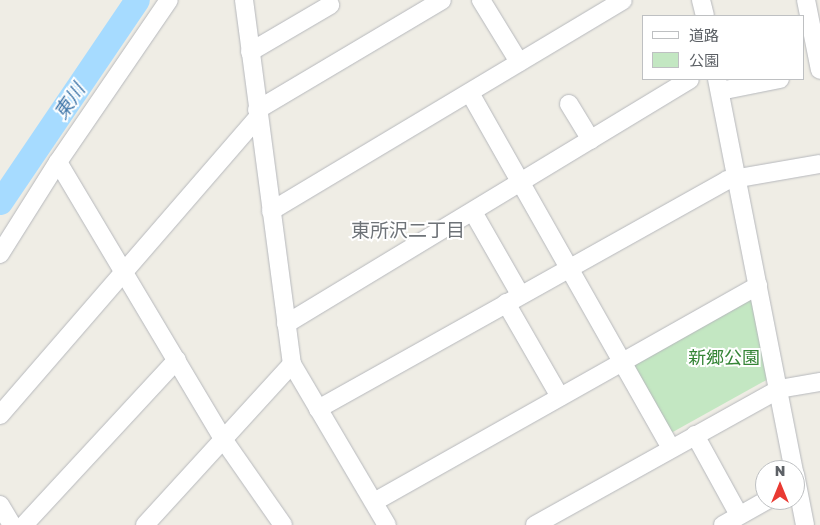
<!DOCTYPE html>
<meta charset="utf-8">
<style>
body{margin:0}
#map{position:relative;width:820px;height:525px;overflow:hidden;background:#efede5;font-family:"Golos Text","Noto Sans JP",sans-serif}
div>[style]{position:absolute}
.green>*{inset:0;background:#c3e7c2}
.river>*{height:25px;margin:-12.5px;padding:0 12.5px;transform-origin:12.5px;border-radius:12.5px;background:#a6dbff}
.roads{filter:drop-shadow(0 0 1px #b6b8bc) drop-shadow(0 0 1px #b6b8bc)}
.minor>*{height:18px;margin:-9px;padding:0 9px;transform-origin:9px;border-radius:9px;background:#fff}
span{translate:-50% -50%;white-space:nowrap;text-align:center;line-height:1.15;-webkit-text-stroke:4px #fff;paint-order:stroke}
.park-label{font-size:18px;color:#358536}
.water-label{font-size:19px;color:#3f76a9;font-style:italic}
.neighbourhood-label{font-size:19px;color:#6e7378}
.legend{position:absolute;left:642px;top:15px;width:162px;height:65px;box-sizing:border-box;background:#fff;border:1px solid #bec0c2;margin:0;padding:6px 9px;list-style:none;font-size:15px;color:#5d6166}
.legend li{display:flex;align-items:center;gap:10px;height:25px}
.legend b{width:25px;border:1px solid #bec0c2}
.north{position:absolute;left:755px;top:460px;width:50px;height:50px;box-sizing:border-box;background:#fff;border:1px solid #bec0c2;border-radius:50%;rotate:0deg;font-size:14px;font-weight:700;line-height:20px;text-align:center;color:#5d6166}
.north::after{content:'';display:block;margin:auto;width:18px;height:22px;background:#e93a32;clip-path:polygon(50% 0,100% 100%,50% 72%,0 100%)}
</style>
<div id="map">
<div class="green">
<div style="clip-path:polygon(754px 298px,770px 378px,671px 433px,632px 363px)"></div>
</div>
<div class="river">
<div style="left:0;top:202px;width:244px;rotate:-55.9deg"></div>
</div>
<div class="roads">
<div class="minor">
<div style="left:244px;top:0;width:367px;rotate:82.5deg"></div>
<div style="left:292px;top:364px;width:187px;rotate:59.5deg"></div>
<div style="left:481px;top:0;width:73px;rotate:58.5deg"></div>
<div style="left:701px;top:0;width:16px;rotate:76deg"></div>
<div style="left:806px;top:0;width:71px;rotate:78.7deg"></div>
<div style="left:250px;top:52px;width:93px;rotate:-30.4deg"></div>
<div style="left:717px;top:79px;width:399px;rotate:78.9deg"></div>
<div style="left:720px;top:91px;width:61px;rotate:-11.3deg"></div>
<div style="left:470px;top:93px;width:408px;rotate:60.5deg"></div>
<div style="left:569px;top:104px;width:42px;rotate:58.6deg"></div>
<div style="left:257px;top:110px;width:215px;rotate:-30.7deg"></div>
<div style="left:58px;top:162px;width:322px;rotate:59.2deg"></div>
<div style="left:223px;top:439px;width:105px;rotate:55.1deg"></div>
<div style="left:271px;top:211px;width:410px;rotate:-30.9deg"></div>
<div style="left:473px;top:212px;width:95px;rotate:60.2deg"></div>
<div style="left:0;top:254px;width:109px;rotate:-57.8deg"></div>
<div style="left:58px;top:162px;width:196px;rotate:-55.6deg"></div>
<div style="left:506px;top:303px;width:108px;rotate:60.1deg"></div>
<div style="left:286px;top:324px;width:472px;rotate:-31.2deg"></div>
<div style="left:318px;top:409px;width:469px;rotate:-29.2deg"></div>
<div style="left:727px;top:180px;width:94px;rotate:-9.8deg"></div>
<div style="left:0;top:415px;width:394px;rotate:-49.1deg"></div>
<div style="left:695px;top:435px;width:91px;rotate:61.2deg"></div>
<div style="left:795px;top:474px;width:52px;rotate:78.9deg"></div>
<div style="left:374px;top:502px;width:441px;rotate:-29.4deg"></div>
<div style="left:0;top:505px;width:23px;rotate:59deg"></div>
<div style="left:24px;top:525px;width:225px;rotate:-47.2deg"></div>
<div style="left:145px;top:525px;width:218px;rotate:-47.6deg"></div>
<div style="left:535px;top:525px;width:279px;rotate:-29.1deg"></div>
<div style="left:779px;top:389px;width:42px;rotate:-9.7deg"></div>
<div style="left:723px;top:525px;width:51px;rotate:-29.6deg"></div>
</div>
</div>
<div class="park-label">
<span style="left:724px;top:357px">新郷公園</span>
</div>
<div class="water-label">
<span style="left:69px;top:101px;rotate:-56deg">東川</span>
</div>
<div class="neighbourhood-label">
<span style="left:408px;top:230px">東所沢二丁目</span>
</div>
<ul class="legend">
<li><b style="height:6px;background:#fff"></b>道路</li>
<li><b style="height:14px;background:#c3e7c2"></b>公園</li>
</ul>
<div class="north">N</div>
</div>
